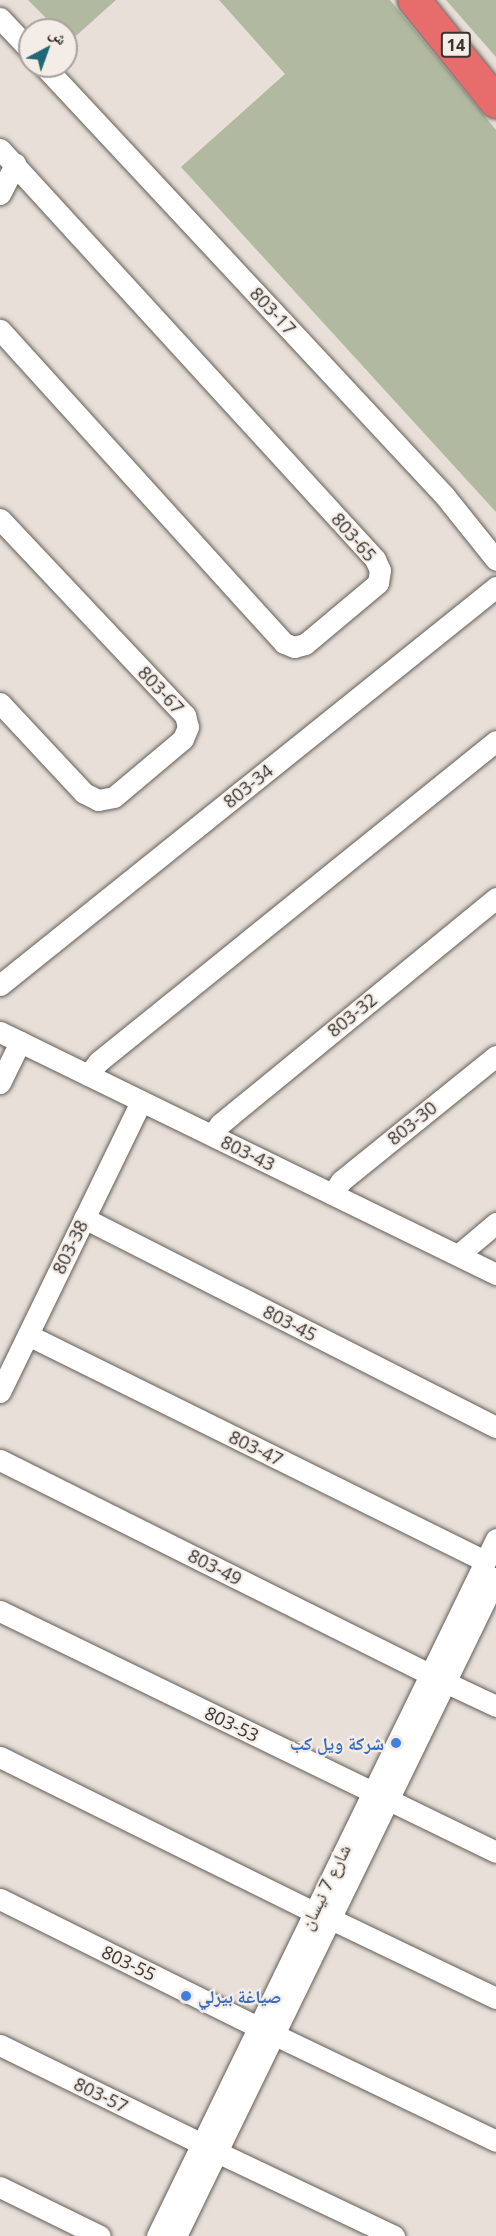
<!DOCTYPE html>
<meta charset="utf-8">
<style>
body{margin:0}
#map{position:relative;width:496px;height:2236px;overflow:hidden;background:#e7dfd8;font-family:"Open Sans","Noto Naskh Arabic",sans-serif}
div>[style]{position:absolute}
.green>*{inset:0;background:#b2b9a1}
.roads{filter:drop-shadow(0 0 2px #645e58) drop-shadow(0 0 2px #645e58)}
.minor>*{height:21px;margin:-10.5px;padding:0 10.5px;transform-origin:10.5px;border-radius:10.5px;background:#fff}
.highway>*{height:32px;margin:-16px;padding:0 16px;transform-origin:16px;border-radius:16px;background:#e76d6d}
.dots>*{width:16px;height:16px;translate:-50% -50%;box-sizing:border-box;border:3px solid #f4ece6;border-radius:50%}
span{translate:-50% -50%;white-space:nowrap;text-align:center;line-height:1.15;-webkit-text-stroke:4.5px #f4ece6;paint-order:stroke}
.shield-label span{padding:2px 4px;background:#f4ece6;border:2px solid;border-radius:4px;-webkit-text-stroke-width:0}
.shield-label{font-size:16px;color:#363331;font-weight:700}
.street-label{font-size:18px;color:#363331}
.shop-label{font-size:18px;color:#366cbe;font-weight:700}
.right{translate:-100% -50%;text-align:right}
.left{translate:0 -50%;text-align:left}
.north{position:absolute;left:18px;top:18px;width:60px;height:60px;box-sizing:border-box;background:#f4ece6;border:2px solid #a8a29e;border-radius:50%;rotate:41deg;font-size:16px;font-weight:700;line-height:24px;text-align:center;color:#363331}
.north::after{content:'';display:block;margin:auto;width:21px;height:27px;background:#206875;clip-path:polygon(50% 0,100% 100%,50% 72%,0 100%)}
</style>
<div id="map">
<div class="green">
<div style="clip-path:polygon(28px 0,116px 0,69px 42px,66px 30px,58px 30px)"></div>
<div style="clip-path:polygon(219px 0,390px 0,496px 130px,496px 512px,181px 167px,285px 74px)"></div>
<div style="clip-path:polygon(446px 0,496px 0,496px 57px)"></div>
</div>
<div class="roads">
<div class="minor">
<div style="left:0;top:18px;width:44px;rotate:46.8deg"></div>
<div style="left:44px;top:66px;width:587px;rotate:47deg"></div>
<div style="left:444px;top:495px;width:83px;rotate:51.3deg"></div>
<div style="left:0;top:149px;width:556px;rotate:47.55deg"></div>
<div style="left:375px;top:559px;width:12px;rotate:66deg"></div>
<div style="left:380px;top:570px;width:13px;rotate:99deg"></div>
<div style="left:378px;top:583px;width:95px;rotate:140.1deg"></div>
<div style="left:305px;top:644px;width:11px;rotate:165deg"></div>
<div style="left:294px;top:647px;width:11px;rotate:-158deg"></div>
<div style="left:284px;top:643px;width:423px;rotate:-132.2deg"></div>
<div style="left:0;top:194px;width:34px;rotate:-63deg"></div>
<div style="left:0;top:519px;width:270px;rotate:46.7deg"></div>
<div style="left:185px;top:715px;width:12px;rotate:76deg"></div>
<div style="left:188px;top:727px;width:13px;rotate:113deg"></div>
<div style="left:183px;top:739px;width:90px;rotate:140deg"></div>
<div style="left:114px;top:797px;width:16px;rotate:169deg"></div>
<div style="left:98px;top:800px;width:16px;rotate:-153deg"></div>
<div style="left:84px;top:793px;width:123px;rotate:-133deg"></div>
<div style="left:0;top:985px;width:636px;rotate:-38.74deg"></div>
<div style="left:0;top:1032px;width:552px;rotate:26.01deg"></div>
<div style="left:88px;top:1075px;width:16px;rotate:-52deg"></div>
<div style="left:98px;top:1062px;width:511px;rotate:-38.89deg"></div>
<div style="left:0;top:1083px;width:46px;rotate:-64deg"></div>
<div style="left:212px;top:1135px;width:14px;rotate:-54deg"></div>
<div style="left:220px;top:1124px;width:357px;rotate:-39.3deg"></div>
<div style="left:332px;top:1194px;width:16px;rotate:-55deg"></div>
<div style="left:341px;top:1181px;width:199px;rotate:-38.9deg"></div>
<div style="left:84px;top:1218px;width:462px;rotate:26.9deg"></div>
<div style="left:458px;top:1255px;width:50px;rotate:-40.1deg"></div>
<div style="left:28px;top:1335px;width:510px;rotate:26.31deg"></div>
<div style="left:0;top:1392px;width:323px;rotate:-64.1deg"></div>
<div style="left:0;top:1460px;width:480px;rotate:26.5deg"></div>
<div style="left:0;top:1611px;width:551px;rotate:25.91deg"></div>
<div style="left:445px;top:1682px;width:56px;rotate:25.2deg"></div>
<div style="left:0;top:1757px;width:349px;rotate:26.3deg"></div>
<div style="left:0;top:1899px;width:288px;rotate:26.4deg"></div>
<div style="left:329px;top:1918px;width:185px;rotate:25.6deg"></div>
<div style="left:273px;top:2034px;width:247px;rotate:25.6deg"></div>
<div style="left:0;top:2045px;width:225px;rotate:26.1deg"></div>
<div style="left:217px;top:2152px;width:196px;rotate:25.4deg"></div>
<div style="left:0;top:2187px;width:111px;rotate:26.1deg"></div>
<div style="left:157px;top:2236px;width:775px;rotate:-64.06deg"></div>
<div style="left:176px;top:2236px;width:732px;rotate:-64.07deg"></div>
</div>
<div class="highway">
<div style="left:414px;top:0;width:131px;rotate:51.2deg"></div>
</div>
</div>
<div class="dots">
<div style="left:396px;top:1743px;background:#3f7fe0"></div>
<div style="left:186px;top:1996px;background:#3f7fe0"></div>
</div>
<div class="shield-label">
<span style="left:456px;top:45px">14</span>
</div>
<div class="street-label">
<span style="left:273px;top:311px;rotate:47deg">803-17</span>
<span style="left:354px;top:537px;rotate:49deg">803-65</span>
<span style="left:161px;top:690px;rotate:47deg">803-67</span>
<span style="left:248px;top:786px;rotate:-39deg">803-34</span>
<span style="left:352px;top:1015px;rotate:-39deg">803-32</span>
<span style="left:412px;top:1123px;rotate:-39deg">803-30</span>
<span style="left:248px;top:1153px;rotate:26deg">803-43</span>
<span style="left:70px;top:1247px;rotate:-64deg">803-38</span>
<span style="left:290px;top:1323px;rotate:27deg">803-45</span>
<span style="left:256px;top:1448px;rotate:26deg">803-47</span>
<span style="left:215px;top:1567px;rotate:27deg">803-49</span>
<span style="left:232px;top:1724px;rotate:26deg">803-53</span>
<span style="left:325px;top:1887px;rotate:-64deg">شارع 7 نيسان</span>
<span style="left:129px;top:1963px;rotate:26deg">803-55</span>
<span style="left:101px;top:2095px;rotate:26deg">803-57</span>
</div>
<div class="shop-label">
<span class="right" style="left:384px;top:1743px">شركة ويل كب</span>
<span class="left" style="left:198px;top:1996px">صياغة بيرلي</span>
</div>
<div class="north">ش</div>
</div>
